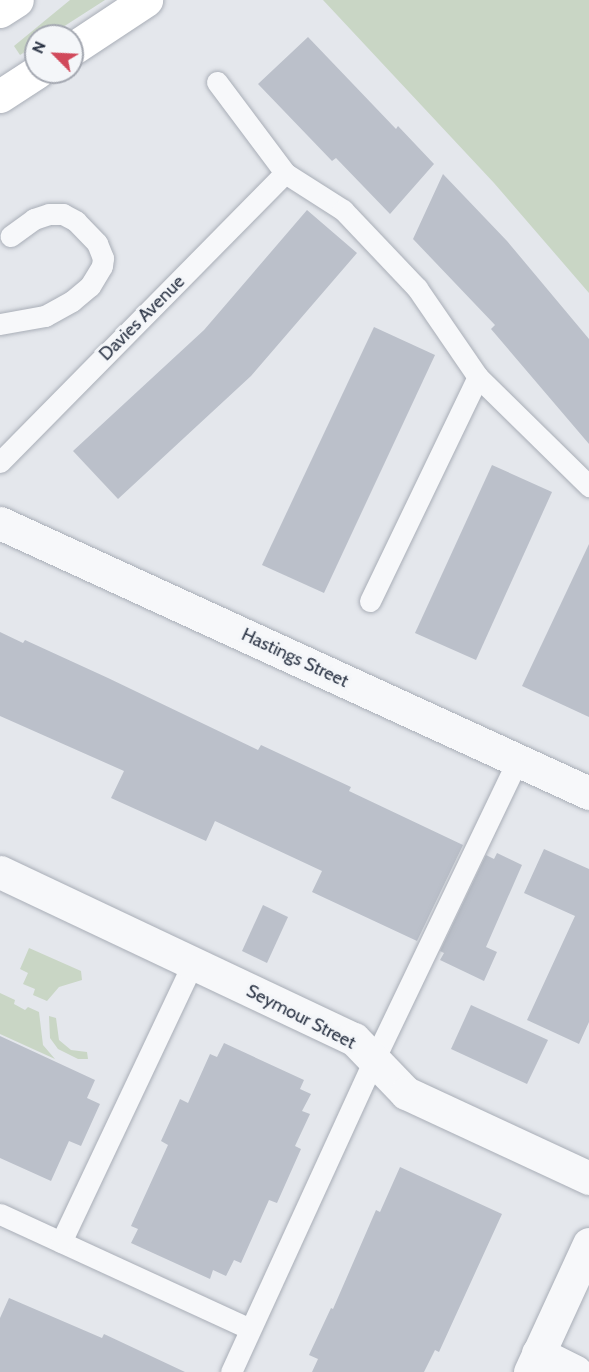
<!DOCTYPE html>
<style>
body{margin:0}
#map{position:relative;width:589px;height:1372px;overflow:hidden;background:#e4e7ec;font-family:Cabin,sans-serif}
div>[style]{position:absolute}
.green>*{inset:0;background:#c9d6c5}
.building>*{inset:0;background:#bbc0ca}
.roads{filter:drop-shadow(0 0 2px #a9aeb7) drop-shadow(0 0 2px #a9aeb7)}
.service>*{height:21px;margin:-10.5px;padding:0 10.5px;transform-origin:10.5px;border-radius:10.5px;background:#f7f8fa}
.minor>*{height:33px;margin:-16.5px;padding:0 16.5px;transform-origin:16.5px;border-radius:16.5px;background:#f7f8fa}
.tertiary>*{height:33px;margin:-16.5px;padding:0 16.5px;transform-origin:16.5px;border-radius:16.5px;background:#f7f8fa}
.primary>*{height:33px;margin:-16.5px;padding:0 16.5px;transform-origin:16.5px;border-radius:16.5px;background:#fff}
span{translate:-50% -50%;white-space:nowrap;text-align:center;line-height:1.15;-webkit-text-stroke:6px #f4f6f9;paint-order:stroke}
.street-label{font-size:18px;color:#2b3445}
.north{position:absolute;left:24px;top:24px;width:60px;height:60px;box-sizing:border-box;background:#f4f6f9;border:2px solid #a4a8b1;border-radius:50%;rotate:294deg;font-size:16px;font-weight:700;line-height:24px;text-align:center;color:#2b3445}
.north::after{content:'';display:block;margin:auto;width:21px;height:27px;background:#d1495b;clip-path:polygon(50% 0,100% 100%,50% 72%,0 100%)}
</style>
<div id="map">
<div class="green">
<div style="clip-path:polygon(70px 0,105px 0,49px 36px,36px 36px,36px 45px,20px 55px,14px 46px)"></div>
<div style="clip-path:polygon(323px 0,589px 0,589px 293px,494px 183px)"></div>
<div style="clip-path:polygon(29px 948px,81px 971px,82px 980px,59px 987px,47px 1001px,33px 995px,35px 989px,23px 984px,28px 973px,20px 969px)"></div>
<div style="clip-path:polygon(0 993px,15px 1000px,14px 1004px,25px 1010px,28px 1007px,39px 1012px,43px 1045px,55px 1059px,0 1034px)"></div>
<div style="clip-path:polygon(49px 1016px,56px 1018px,59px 1040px,71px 1050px,87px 1052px,88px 1059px,78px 1059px,58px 1049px,50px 1038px)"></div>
</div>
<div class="building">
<div style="clip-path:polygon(308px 37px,396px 129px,398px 126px,434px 164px,390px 214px,336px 158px,332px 161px,258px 84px)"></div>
<div style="clip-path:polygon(443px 174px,507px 241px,589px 339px,589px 444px,491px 329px,495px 325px,413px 239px)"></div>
<div style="clip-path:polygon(307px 210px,357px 253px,251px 376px,118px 499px,73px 451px,204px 330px)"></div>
<div style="clip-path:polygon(374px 327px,435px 355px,324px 593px,262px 565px)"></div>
<div style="clip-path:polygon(492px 465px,552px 492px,476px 660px,415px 633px)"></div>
<div style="clip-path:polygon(589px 544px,589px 717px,522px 686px)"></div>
<div style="clip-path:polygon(0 632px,23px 643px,25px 640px,108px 678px,258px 750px,261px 745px,351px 787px,349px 791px,463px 845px,417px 941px,312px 892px,322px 871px,215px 821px,206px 841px,111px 798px,124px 771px,0 716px)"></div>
<div style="clip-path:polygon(544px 849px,589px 869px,589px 1022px,579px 1044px,527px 1020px,575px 916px,524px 893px)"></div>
<div style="clip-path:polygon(497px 853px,522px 865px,486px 947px,497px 952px,484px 981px,440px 960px,444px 953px,440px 951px,486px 855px,494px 859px)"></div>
<div style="clip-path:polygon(263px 905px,288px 917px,267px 963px,242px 951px)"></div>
<div style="clip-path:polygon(471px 1005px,548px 1040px,527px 1084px,451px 1049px)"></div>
<div style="clip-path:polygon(0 1036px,95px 1080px,87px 1098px,100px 1104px,81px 1146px,69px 1141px,51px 1181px,0 1158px)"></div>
<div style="clip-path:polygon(224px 1043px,304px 1080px,300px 1089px,311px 1094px,302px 1111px,310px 1114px,295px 1146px,301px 1149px,277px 1203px,269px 1200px,241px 1263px,234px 1260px,226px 1276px,213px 1270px,210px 1279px,131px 1243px,138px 1229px,131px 1226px,168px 1145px,161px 1141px,180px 1099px,188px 1103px,210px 1054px,217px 1057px)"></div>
<div style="clip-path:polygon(400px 1167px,502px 1214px,439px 1352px,435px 1350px,424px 1372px,312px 1372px,318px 1359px,309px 1355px,331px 1308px,333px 1309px,376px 1210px,380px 1212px)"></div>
<div style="clip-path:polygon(9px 1298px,102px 1338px,104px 1334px,185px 1372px,0 1372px,0 1318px)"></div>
</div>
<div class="roads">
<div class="service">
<div style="left:217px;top:82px;width:114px;rotate:53.2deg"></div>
<div style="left:285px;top:173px;width:69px;rotate:32.5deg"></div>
<div style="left:343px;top:210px;width:108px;rotate:46.5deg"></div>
<div style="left:417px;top:288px;width:108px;rotate:55.6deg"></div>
<div style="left:478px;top:377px;width:156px;rotate:44.5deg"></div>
<div style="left:0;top:324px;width:46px;rotate:-10.1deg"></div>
<div style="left:45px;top:316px;width:31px;rotate:-29deg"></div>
<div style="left:72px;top:301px;width:23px;rotate:-40deg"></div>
<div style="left:90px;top:286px;width:23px;rotate:-59deg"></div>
<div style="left:102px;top:266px;width:8px;rotate:-83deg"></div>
<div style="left:103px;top:258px;width:16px;rotate:-112deg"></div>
<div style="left:97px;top:243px;width:30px;rotate:-134deg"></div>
<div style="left:76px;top:221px;width:15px;rotate:-152deg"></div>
<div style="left:63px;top:214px;width:14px;rotate:180deg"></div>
<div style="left:49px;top:214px;width:16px;rotate:162deg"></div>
<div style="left:34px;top:219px;width:29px;rotate:144deg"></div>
<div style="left:0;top:462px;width:406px;rotate:-45.4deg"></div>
<div style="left:370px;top:601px;width:249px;rotate:-64.3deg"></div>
<div style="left:0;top:1214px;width:275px;rotate:24.7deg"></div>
<div style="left:61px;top:1242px;width:309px;rotate:-64.7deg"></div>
<div style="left:231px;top:1372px;width:343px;rotate:-65.4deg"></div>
<div style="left:374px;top:1060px;width:333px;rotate:-64.4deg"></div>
</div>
<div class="minor">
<div style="left:0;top:872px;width:391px;rotate:25.3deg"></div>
<div style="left:354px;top:1039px;width:75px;rotate:46.1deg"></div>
<div style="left:406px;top:1093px;width:202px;rotate:24.9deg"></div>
<div style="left:538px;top:1353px;width:42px;rotate:26.6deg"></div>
</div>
<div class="tertiary">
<div style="left:0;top:523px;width:648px;rotate:24.63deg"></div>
<div style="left:530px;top:1372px;width:141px;rotate:-65.3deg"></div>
</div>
<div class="primary">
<div style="left:0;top:11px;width:20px;rotate:-33deg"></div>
<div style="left:72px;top:49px;width:89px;rotate:-33.5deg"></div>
<div style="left:0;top:96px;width:44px;rotate:-33deg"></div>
</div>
</div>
<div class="street-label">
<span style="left:142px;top:318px;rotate:-45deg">Davies Avenue</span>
<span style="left:295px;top:658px;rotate:25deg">Hastings Street</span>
<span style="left:301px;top:1017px;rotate:27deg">Seymour Street</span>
</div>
<div class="north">N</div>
</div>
